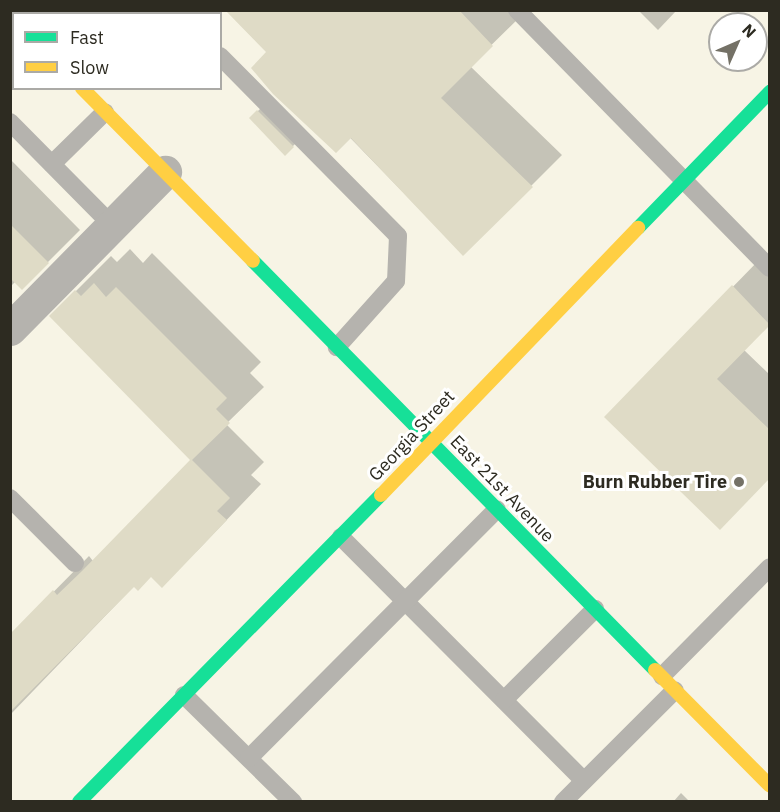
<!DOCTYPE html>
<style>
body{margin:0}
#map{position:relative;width:780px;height:812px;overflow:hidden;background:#f7f4e5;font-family:"IBM Plex Sans",sans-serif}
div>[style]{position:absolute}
.shadow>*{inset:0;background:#0003}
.building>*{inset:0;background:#dfdbc6}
.lane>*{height:18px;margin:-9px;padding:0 9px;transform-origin:9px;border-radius:9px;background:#b5b3ae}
.street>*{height:33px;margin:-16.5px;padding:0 16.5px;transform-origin:16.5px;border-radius:16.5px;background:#b5b3ae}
.fast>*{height:14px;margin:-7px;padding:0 7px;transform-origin:7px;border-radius:7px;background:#16e098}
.slow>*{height:14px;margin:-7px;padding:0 7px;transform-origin:7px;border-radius:7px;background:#ffcf43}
.dots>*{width:16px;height:16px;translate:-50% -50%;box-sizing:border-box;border:3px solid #fff;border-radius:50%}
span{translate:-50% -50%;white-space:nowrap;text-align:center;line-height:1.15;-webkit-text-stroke:6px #fff;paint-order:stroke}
.street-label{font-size:18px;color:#2d2b21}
.poi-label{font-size:18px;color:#2d2b21;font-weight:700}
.right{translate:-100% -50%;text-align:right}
.frame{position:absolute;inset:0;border:12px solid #2d2b21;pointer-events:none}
.legend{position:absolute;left:12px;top:12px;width:210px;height:78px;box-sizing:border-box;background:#fff;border:2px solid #abaaa6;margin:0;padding:8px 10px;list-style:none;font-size:18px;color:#2d2b21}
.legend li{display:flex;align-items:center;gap:12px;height:30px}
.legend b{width:30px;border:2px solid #abaaa6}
.north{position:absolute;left:708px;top:12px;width:60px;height:60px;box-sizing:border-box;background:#fff;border:2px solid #abaaa6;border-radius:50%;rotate:45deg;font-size:16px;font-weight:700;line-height:24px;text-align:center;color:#2d2b21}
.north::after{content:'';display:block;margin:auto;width:21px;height:27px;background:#747166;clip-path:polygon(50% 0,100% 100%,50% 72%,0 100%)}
</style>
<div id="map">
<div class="shadow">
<div style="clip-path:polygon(226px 10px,519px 10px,523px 14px,470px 66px,562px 155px,463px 254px)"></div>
<div style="clip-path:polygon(638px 10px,677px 10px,658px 30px)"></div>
<div style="clip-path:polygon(268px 101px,303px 136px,285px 154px,251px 118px)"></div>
<div style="clip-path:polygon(10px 159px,80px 230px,22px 288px,16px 281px,10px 287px)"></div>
<div style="clip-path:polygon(130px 249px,143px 263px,152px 253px,261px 362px,250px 373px,264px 387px,226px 424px,264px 462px,251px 475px,261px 484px,197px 551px,135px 585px,10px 715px,10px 636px,89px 556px,93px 561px,192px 460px,51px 316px,111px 256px,117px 262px)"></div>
<div style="clip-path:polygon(761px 258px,770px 267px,770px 324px,744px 350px,770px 375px,770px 477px,606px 417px)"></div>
<div style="clip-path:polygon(681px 793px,690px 802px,673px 802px)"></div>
</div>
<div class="building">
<div style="clip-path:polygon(225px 10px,459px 10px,493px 46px,441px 98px,533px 187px,463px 256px,351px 138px,336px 153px,273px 94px,251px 68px,266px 52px)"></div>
<div style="clip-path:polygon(257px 110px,294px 147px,285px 156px,249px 118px)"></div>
<div style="clip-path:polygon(10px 224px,49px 263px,22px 290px,10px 278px)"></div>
<div style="clip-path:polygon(94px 283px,106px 297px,116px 287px,227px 398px,216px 409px,230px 423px,192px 460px,230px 498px,217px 511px,227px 520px,162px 588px,151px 577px,138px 591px,134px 587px,10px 712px,10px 634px,53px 590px,57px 595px,82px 571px,190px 460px,49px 316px,75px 290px,81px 296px)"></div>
<div style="clip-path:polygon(732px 285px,770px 325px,717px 379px,770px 430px,770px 478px,720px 530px,604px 417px)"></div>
</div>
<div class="lane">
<div style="left:167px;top:10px;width:11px;rotate:22deg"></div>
<div style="left:517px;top:10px;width:361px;rotate:45.6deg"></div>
<div style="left:124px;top:14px;width:6px;rotate:-45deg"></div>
<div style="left:10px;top:56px;width:5px;rotate:-37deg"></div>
<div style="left:220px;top:56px;width:253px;rotate:45.3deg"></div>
<div style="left:398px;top:236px;width:45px;rotate:92.5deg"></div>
<div style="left:396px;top:281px;width:89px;rotate:131.8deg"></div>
<div style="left:10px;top:122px;width:145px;rotate:45.3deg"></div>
<div style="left:52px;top:164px;width:74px;rotate:-44.5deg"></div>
<div style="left:10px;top:498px;width:92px;rotate:45deg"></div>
<div style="left:341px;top:537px;width:344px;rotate:45.1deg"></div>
<div style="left:662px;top:676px;width:153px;rotate:-45.3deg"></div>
<div style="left:184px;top:695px;width:153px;rotate:44.5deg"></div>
<div style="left:504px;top:700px;width:129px;rotate:-45deg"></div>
<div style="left:249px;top:758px;width:351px;rotate:-45.1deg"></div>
<div style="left:563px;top:802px;width:158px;rotate:-45deg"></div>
</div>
<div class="street">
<div style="left:10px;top:329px;width:221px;rotate:-45.4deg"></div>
</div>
<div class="fast">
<div style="left:10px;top:16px;width:5px;rotate:37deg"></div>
<div style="left:638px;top:228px;width:190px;rotate:-45.9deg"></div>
<div style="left:253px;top:261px;width:573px;rotate:45.49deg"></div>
<div style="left:79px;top:802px;width:431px;rotate:-45.5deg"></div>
</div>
<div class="slow">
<div style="left:82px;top:88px;width:243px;rotate:45.3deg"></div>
<div style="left:381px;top:495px;width:371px;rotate:-46.1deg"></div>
<div style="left:655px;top:670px;width:163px;rotate:45.2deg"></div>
</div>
<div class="dots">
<div style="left:739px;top:482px;background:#747166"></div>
</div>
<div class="street-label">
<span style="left:412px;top:436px;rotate:-47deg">Georgia Street</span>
<span style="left:502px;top:489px;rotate:46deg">East 21st Avenue</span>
</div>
<div class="poi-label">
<span class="right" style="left:727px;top:482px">Burn Rubber Tire</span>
</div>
<div class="frame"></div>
<ul class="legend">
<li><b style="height:8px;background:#16e098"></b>Fast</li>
<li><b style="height:8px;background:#ffcf43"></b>Slow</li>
</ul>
<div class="north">N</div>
</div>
